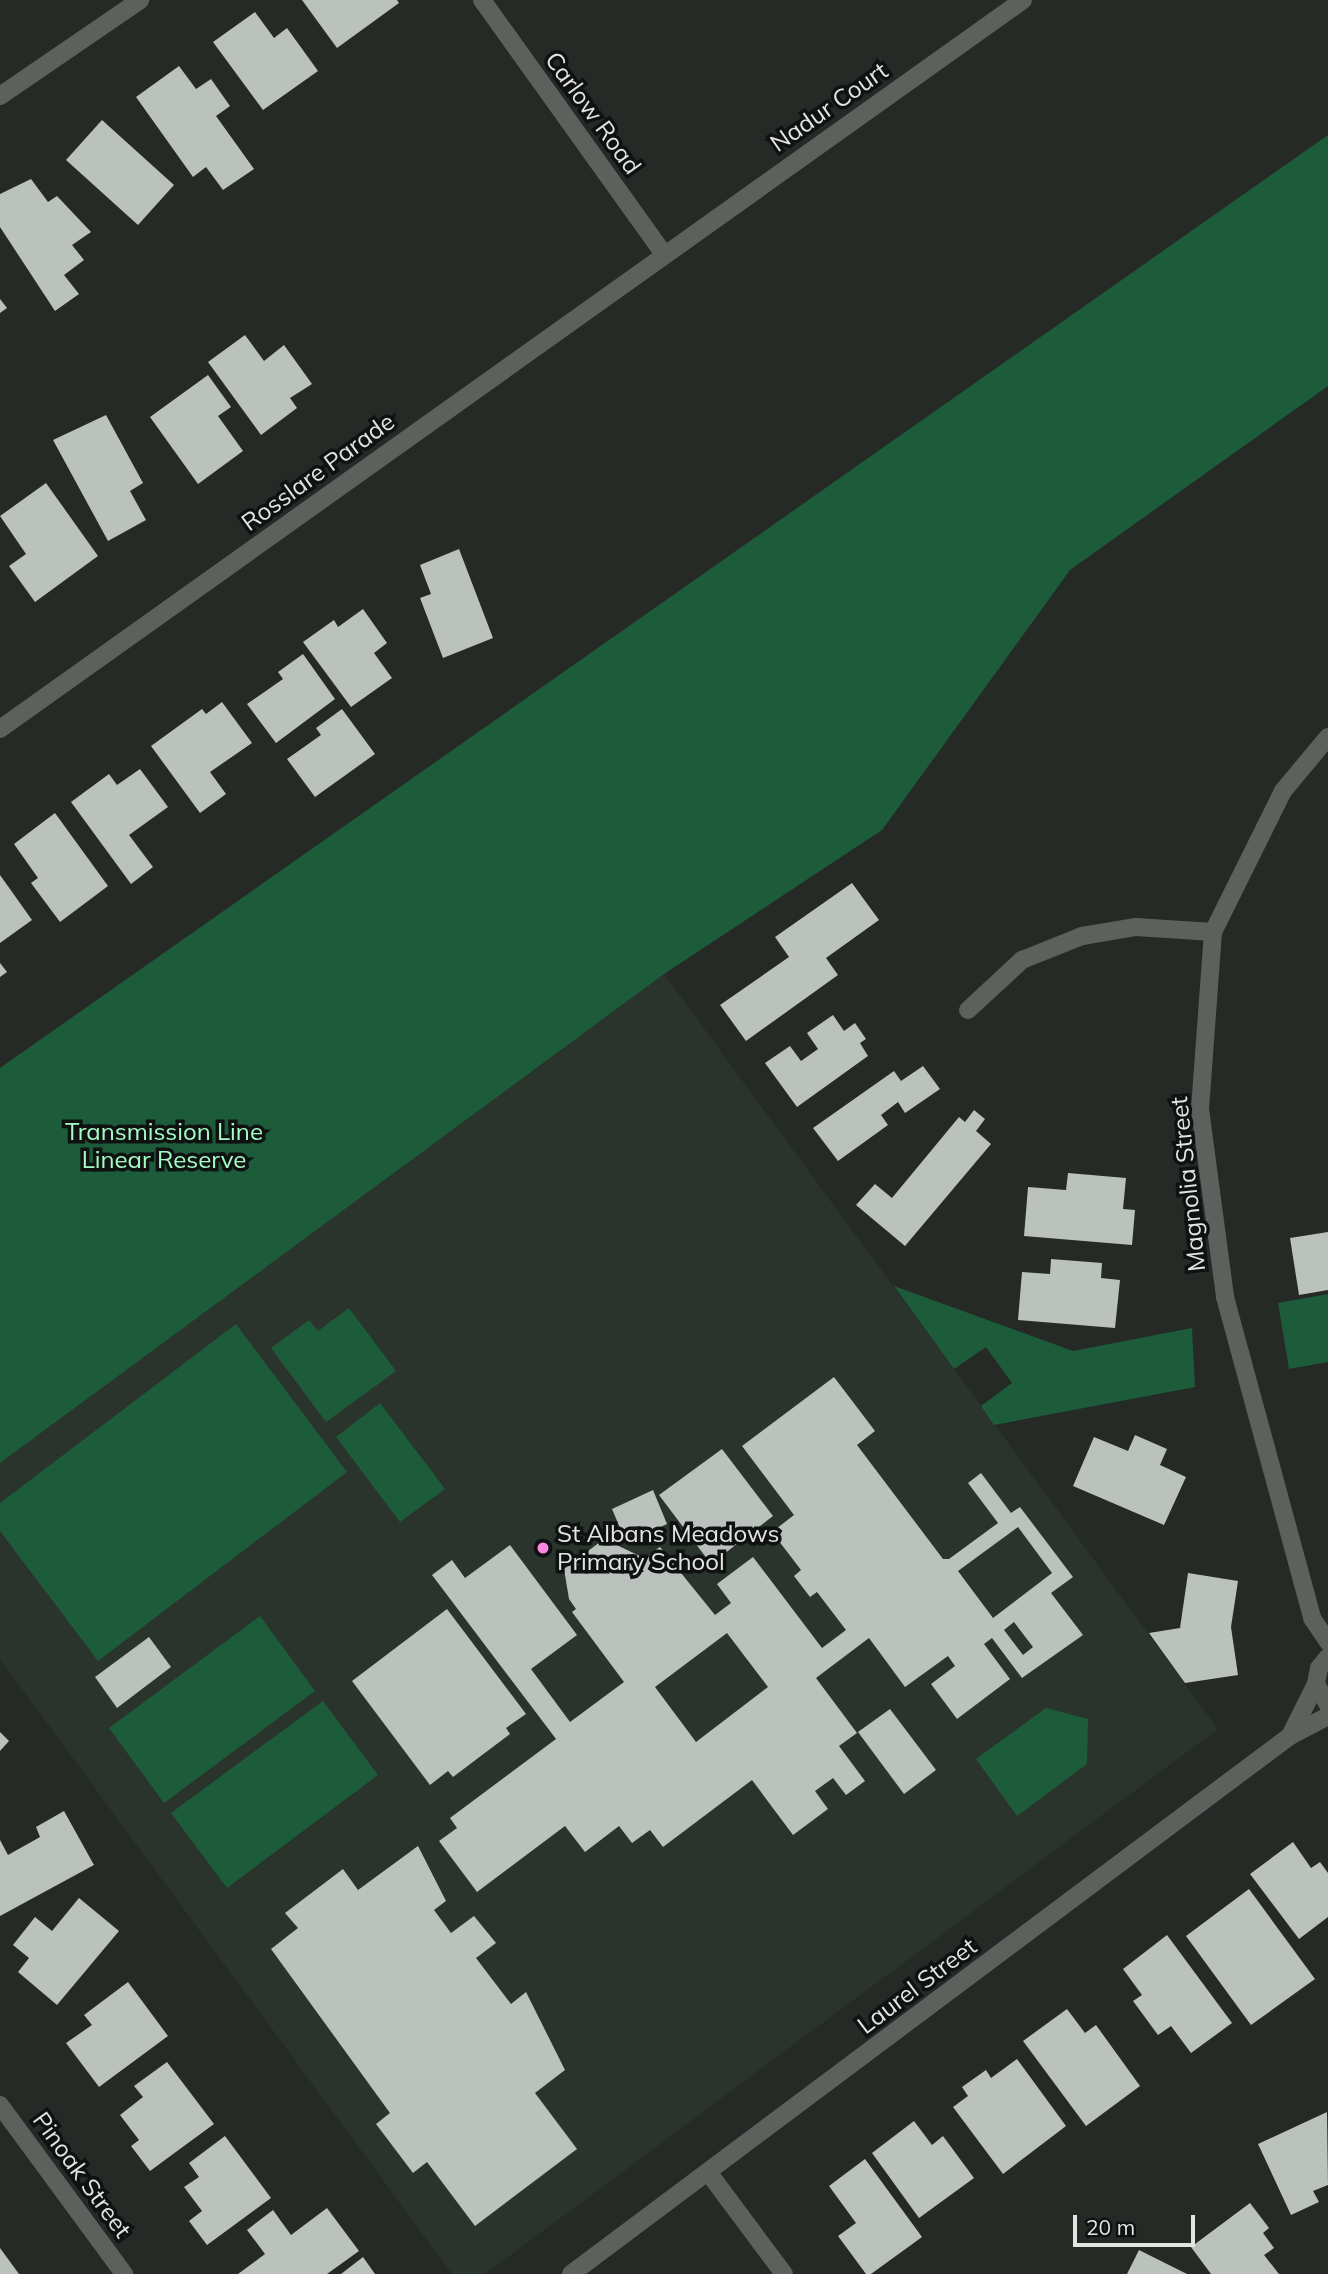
<!DOCTYPE html>
<style>
body{margin:0}
#map{position:relative;width:1328px;height:2274px;overflow:hidden;background:#262a27;font-family:Mulish,sans-serif}
div>[style]{position:absolute}
.built>*{inset:0;background:#2a342d}
.green>*{inset:0;background:#1c5c3b}
.building>*{inset:0;background:#bbc1bd}
.minor>*{height:18px;margin:-9px;padding:0 9px;transform-origin:9px;border-radius:9px;background:#5d615e}
.dots>*{width:19px;height:19px;translate:-50% -50%;box-sizing:border-box;border:4px solid #101211;border-radius:50%}
span{translate:-50% -50%;white-space:nowrap;text-align:center;line-height:1.15;-webkit-text-stroke:7px #101211;paint-order:stroke}
.street-label{font-size:24px;color:#e3e5e3}
.park-label{font-size:24px;color:#a3fbc6}
.poi-label{font-size:24px;color:#e3e5e3}
.left{translate:0 -50%;text-align:left}
.scale{position:absolute;left:1073px;top:2215px;width:122px;height:32px;box-sizing:border-box;border:4px solid #e3e5e3;border-top:0;padding-left:9px;font-size:21px;line-height:24px;white-space:nowrap;color:#e3e5e3;-webkit-text-stroke:5px #101211;paint-order:stroke}
</style>
<div id="map">
<div class="built">
<div style="clip-path:polygon(664px 974px,1218px 1729px,485px 2274px,452px 2274px,0 1659px,0 1463px)"></div>
</div>
<div class="green">
<div style="clip-path:polygon(1328px 135px,1328px 386px,1070px 570px,882px 830px,664px 974px,0 1463px,0 1068px)"></div>
<div style="clip-path:polygon(894px 1286px,1073px 1351px,1192px 1328px,1195px 1387px,994px 1425px,981px 1406px,1012px 1383px,986px 1347px,954px 1369px)"></div>
<div style="clip-path:polygon(1328px 1294px,1328px 1362px,1289px 1369px,1278px 1303px)"></div>
<div style="clip-path:polygon(349px 1308px,396px 1371px,326px 1422px,271px 1348px,309px 1320px,318px 1331px)"></div>
<div style="clip-path:polygon(236px 1324px,347px 1472px,98px 1661px,0 1531px,0 1503px)"></div>
<div style="clip-path:polygon(380px 1403px,445px 1489px,400px 1522px,336px 1437px)"></div>
<div style="clip-path:polygon(260px 1616px,315px 1691px,164px 1803px,109px 1728px)"></div>
<div style="clip-path:polygon(323px 1701px,378px 1775px,227px 1888px,171px 1813px)"></div>
<div style="clip-path:polygon(1046px 1708px,1088px 1719px,1087px 1764px,1017px 1816px,976px 1759px)"></div>
</div>
<div class="building">
<div style="clip-path:polygon(302px 0,397px 0,399px 3px,337px 48px)"></div>
<div style="clip-path:polygon(255px 12px,274px 38px,287px 28px,318px 71px,263px 110px,213px 42px)"></div>
<div style="clip-path:polygon(179px 66px,196px 89px,211px 79px,230px 106px,216px 116px,254px 169px,223px 190px,206px 167px,193px 177px,136px 97px)"></div>
<div style="clip-path:polygon(102px 120px,174px 185px,138px 225px,66px 160px)"></div>
<div style="clip-path:polygon(31px 179px,48px 202px,57px 196px,91px 232px,72px 245px,84px 260px,64px 275px,79px 294px,55px 311px,0 227px,0 194px)"></div>
<div style="clip-path:polygon(0 299px,7px 308px,0 313px)"></div>
<div style="clip-path:polygon(245px 335px,264px 361px,284px 345px,312px 384px,290px 398px,297px 408px,261px 435px,208px 362px)"></div>
<div style="clip-path:polygon(208px 375px,231px 407px,218px 416px,243px 451px,198px 484px,150px 417px)"></div>
<div style="clip-path:polygon(106px 415px,143px 483px,130px 491px,146px 520px,108px 541px,53px 440px)"></div>
<div style="clip-path:polygon(46px 483px,98px 556px,35px 602px,9px 566px,26px 554px,0 516px)"></div>
<div style="clip-path:polygon(459px 549px,493px 638px,443px 658px,420px 598px,431px 594px,420px 565px)"></div>
<div style="clip-path:polygon(363px 609px,387px 643px,374px 653px,392px 678px,351px 707px,303px 642px,334px 620px,338px 627px)"></div>
<div style="clip-path:polygon(303px 654px,335px 699px,276px 743px,247px 704px,283px 679px,278px 672px)"></div>
<div style="clip-path:polygon(222px 702px,252px 743px,210px 772px,226px 794px,200px 813px,151px 746px,202px 709px,206px 714px)"></div>
<div style="clip-path:polygon(342px 709px,375px 754px,315px 797px,287px 759px,321px 735px,316px 728px)"></div>
<div style="clip-path:polygon(140px 769px,168px 807px,129px 835px,153px 867px,131px 884px,71px 802px,109px 774px,117px 785px)"></div>
<div style="clip-path:polygon(55px 813px,108px 886px,60px 922px,31px 883px,38px 878px,14px 844px)"></div>
<div style="clip-path:polygon(0 875px,32px 920px,0 943px)"></div>
<div style="clip-path:polygon(852px 883px,879px 920px,826px 958px,838px 975px,746px 1041px,720px 1005px,789px 957px,775px 937px)"></div>
<div style="clip-path:polygon(0 963px,7px 972px,0 977px)"></div>
<div style="clip-path:polygon(833px 1015px,844px 1031px,855px 1023px,866px 1039px,860px 1043px,868px 1056px,797px 1107px,765px 1063px,790px 1046px,801px 1061px,818px 1049px,807px 1033px)"></div>
<div style="clip-path:polygon(923px 1066px,940px 1089px,905px 1113px,898px 1102px,881px 1115px,888px 1125px,838px 1161px,813px 1128px,894px 1071px,901px 1081px)"></div>
<div style="clip-path:polygon(974px 1110px,985px 1119px,976px 1131px,991px 1144px,905px 1246px,856px 1205px,875px 1184px,892px 1198px,959px 1117px,965px 1122px)"></div>
<div style="clip-path:polygon(1068px 1173px,1126px 1178px,1123px 1209px,1135px 1210px,1132px 1245px,1024px 1236px,1028px 1187px,1066px 1190px)"></div>
<div style="clip-path:polygon(1328px 1232px,1328px 1290px,1299px 1295px,1290px 1238px)"></div>
<div style="clip-path:polygon(1051px 1259px,1102px 1263px,1101px 1278px,1120px 1280px,1115px 1328px,1018px 1320px,1022px 1272px,1050px 1274px)"></div>
<div style="clip-path:polygon(evenodd,834px 1377px,875px 1431px,857px 1445px,943px 1559px,949px 1559px,998px 1523px,968px 1483px,981px 1473px,1011px 1513px,1020px 1507px,1073px 1577px,1051px 1593px,1083px 1635px,1022px 1678px,992px 1638px,984px 1644px,1010px 1679px,957px 1719px,931px 1684px,955px 1666px,948px 1656px,905px 1687px,869px 1638px,816px 1678px,857px 1733px,839px 1746px,865px 1781px,846px 1795px,833px 1778px,815px 1791px,828px 1809px,793px 1835px,752px 1780px,663px 1847px,650px 1830px,632px 1843px,619px 1826px,585px 1852px,565px 1826px,477px 1892px,439px 1841px,457px 1828px,450px 1818px,556px 1739px,432px 1575px,452px 1560px,465px 1578px,510px 1545px,577px 1635px,531px 1669px,570px 1722px,624px 1682px,572px 1612px,576px 1609px,569px 1599px,564px 1569px,604px 1539px,644px 1558px,660px 1547px,715px 1615px,731px 1603px,717px 1584px,753px 1557px,822px 1648px,846px 1630px,817px 1592px,810px 1597px,794px 1576px,801px 1570px,772px 1532px,794px 1515px,742px 1446px,834px 1377px,1018px 1527px,1052px 1573px,993px 1618px,958px 1571px,1018px 1527px,834px 1377px,1014px 1622px,1033px 1647px,1023px 1655px,1004px 1630px,1014px 1622px,834px 1377px,727px 1633px,768px 1687px,696px 1742px,655px 1687px,727px 1633px)"></div>
<div style="clip-path:polygon(1135px 1435px,1167px 1449px,1160px 1465px,1186px 1477px,1164px 1525px,1073px 1486px,1094px 1437px,1128px 1451px)"></div>
<div style="clip-path:polygon(722px 1449px,773px 1516px,711px 1564px,659px 1495px)"></div>
<div style="clip-path:polygon(653px 1490px,667px 1524px,626px 1542px,612px 1509px)"></div>
<div style="clip-path:polygon(1188px 1573px,1238px 1581px,1231px 1627px,1238px 1675px,1185px 1683px,1149px 1633px,1180px 1628px)"></div>
<div style="clip-path:polygon(447px 1609px,526px 1714px,506px 1728px,510px 1734px,453px 1777px,448px 1771px,430px 1785px,352px 1681px)"></div>
<div style="clip-path:polygon(149px 1637px,171px 1667px,117px 1708px,95px 1677px)"></div>
<div style="clip-path:polygon(890px 1709px,936px 1770px,904px 1794px,858px 1732px)"></div>
<div style="clip-path:polygon(0 1732px,9px 1741px,0 1751px)"></div>
<div style="clip-path:polygon(64px 1811px,94px 1865px,0 1916px,0 1840px,8px 1855px,40px 1837px,36px 1827px)"></div>
<div style="clip-path:polygon(1293px 1842px,1311px 1868px,1320px 1862px,1328px 1873px,1328px 1917px,1299px 1939px,1250px 1874px)"></div>
<div style="clip-path:polygon(418px 1846px,446px 1901px,434px 1910px,451px 1933px,474px 1916px,496px 1943px,476px 1958px,511px 2004px,526px 1992px,565px 2070px,535px 2093px,577px 2149px,475px 2226px,427px 2162px,413px 2173px,376px 2124px,390px 2113px,271px 1949px,298px 1928px,285px 1913px,343px 1869px,358px 1890px)"></div>
<div style="clip-path:polygon(1249px 1889px,1315px 1979px,1251px 2025px,1186px 1936px)"></div>
<div style="clip-path:polygon(79px 1898px,119px 1931px,57px 2005px,18px 1972px,29px 1958px,13px 1945px,35px 1917px,52px 1931px)"></div>
<div style="clip-path:polygon(1167px 1935px,1232px 2023px,1191px 2053px,1171px 2026px,1158px 2035px,1133px 2001px,1142px 1995px,1123px 1969px)"></div>
<div style="clip-path:polygon(128px 1982px,168px 2036px,99px 2087px,66px 2043px,92px 2025px,84px 2015px)"></div>
<div style="clip-path:polygon(1067px 2009px,1085px 2033px,1096px 2025px,1140px 2086px,1086px 2126px,1023px 2041px)"></div>
<div style="clip-path:polygon(1017px 2059px,1066px 2126px,1003px 2174px,953px 2107px,968px 2096px,962px 2087px,986px 2070px,991px 2078px)"></div>
<div style="clip-path:polygon(167px 2062px,214px 2124px,150px 2171px,131px 2146px,139px 2140px,120px 2115px,143px 2097px,134px 2086px)"></div>
<div style="clip-path:polygon(1327px 2112px,1328px 2185px,1313px 2191px,1319px 2202px,1291px 2215px,1258px 2144px)"></div>
<div style="clip-path:polygon(914px 2121px,932px 2145px,943px 2136px,974px 2178px,919px 2218px,872px 2153px)"></div>
<div style="clip-path:polygon(225px 2136px,271px 2198px,207px 2245px,189px 2221px,202px 2211px,184px 2187px,199px 2177px,189px 2163px)"></div>
<div style="clip-path:polygon(865px 2159px,922px 2237px,871px 2274px,866px 2274px,838px 2236px,856px 2223px,829px 2186px)"></div>
<div style="clip-path:polygon(1250px 2203px,1269px 2228px,1263px 2233px,1274px 2248px,1264px 2255px,1279px 2274px,1211px 2274px,1191px 2247px)"></div>
<div style="clip-path:polygon(327px 2208px,359px 2251px,327px 2274px,238px 2274px,265px 2254px,247px 2230px,273px 2210px,291px 2235px)"></div>
<div style="clip-path:polygon(0 2248px,19px 2274px,0 2274px)"></div>
<div style="clip-path:polygon(1139px 2250px,1187px 2274px,1127px 2274px)"></div>
<div style="clip-path:polygon(363px 2257px,375px 2274px,341px 2274px)"></div>
</div>
<div class="minor">
<div style="left:482px;top:0;width:312px;rotate:54.4deg"></div>
<div style="left:0;top:96px;width:170px;rotate:-34.4deg"></div>
<div style="left:0;top:729px;width:1256px;rotate:-35.47deg"></div>
<div style="left:1328px;top:737px;width:70px;rotate:129.8deg"></div>
<div style="left:1283px;top:791px;width:157px;rotate:116.4deg"></div>
<div style="left:1213px;top:932px;width:177px;rotate:94.2deg"></div>
<div style="left:1200px;top:1109px;width:190px;rotate:82.4deg"></div>
<div style="left:1225px;top:1297px;width:333px;rotate:74.8deg"></div>
<div style="left:1312px;top:1618px;width:29px;rotate:56deg"></div>
<div style="left:968px;top:1010px;width:74px;rotate:-42.8deg"></div>
<div style="left:1022px;top:960px;width:65px;rotate:-21.8deg"></div>
<div style="left:1082px;top:936px;width:55px;rotate:-9.5deg"></div>
<div style="left:1136px;top:927px;width:77px;rotate:3.7deg"></div>
<div style="left:1328px;top:1657px;width:14px;rotate:129deg"></div>
<div style="left:1319px;top:1668px;width:16px;rotate:101deg"></div>
<div style="left:1316px;top:1684px;width:24px;rotate:60deg"></div>
<div style="left:1290px;top:1736px;width:58px;rotate:-63.4deg"></div>
<div style="left:0;top:2105px;width:210px;rotate:53.7deg"></div>
<div style="left:708px;top:2172px;width:127px;rotate:53.3deg"></div>
<div style="left:571px;top:2274px;width:898px;rotate:-36.81deg"></div>
<div style="left:1290px;top:1736px;width:43px;rotate:-27.8deg"></div>
</div>
<div class="dots">
<div style="left:543px;top:1548px;background:#fd86e1"></div>
</div>
<div class="street-label">
<span style="left:829px;top:107px;rotate:-35deg">Nadur Court</span>
<span style="left:593px;top:113px;rotate:54deg">Carlow Road</span>
<span style="left:318px;top:472px;rotate:-36deg">Rosslare Parade</span>
<span style="left:1188px;top:1184px;rotate:-96deg">Magnolia Street</span>
<span style="left:917px;top:1986px;rotate:-37deg">Laurel Street</span>
<span style="left:82px;top:2175px;rotate:54deg">Pinoak Street</span>
</div>
<div class="park-label">
<span style="left:164px;top:1146px">Transmission Line<br>Linear Reserve</span>
</div>
<div class="poi-label">
<span class="left" style="left:557px;top:1548px">St Albans Meadows<br>Primary School</span>
</div>
<div class="scale">20 m</div>
</div>
